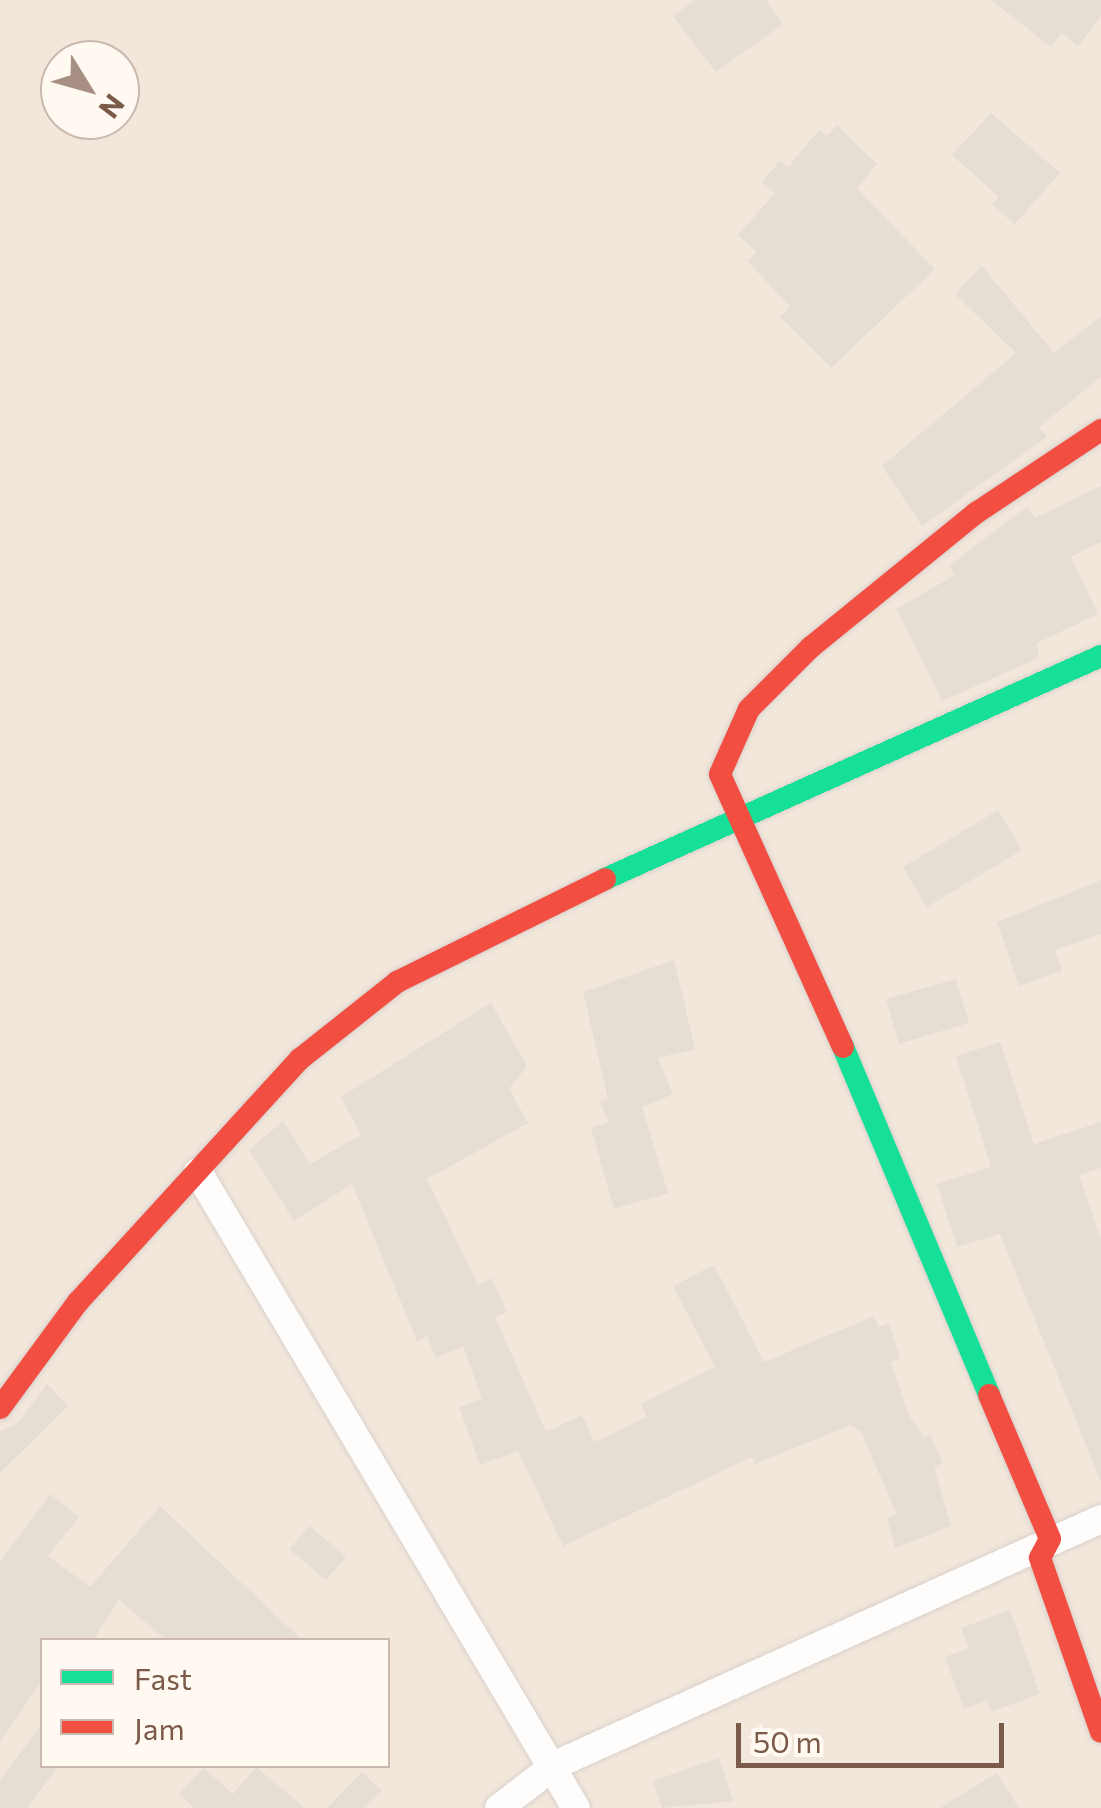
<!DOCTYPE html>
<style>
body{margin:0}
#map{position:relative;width:1101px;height:1808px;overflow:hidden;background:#f9f4ee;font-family:Commissioner,sans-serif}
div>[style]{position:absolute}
.residential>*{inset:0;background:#f2e7db}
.building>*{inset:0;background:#e6ddd5}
.roads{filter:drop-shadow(0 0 2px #d9d1cc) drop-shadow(0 0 2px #d9d1cc)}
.street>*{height:28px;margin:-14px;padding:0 14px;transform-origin:14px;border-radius:14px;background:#fefdfc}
.fast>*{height:22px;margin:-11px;padding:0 11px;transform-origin:11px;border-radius:11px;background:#16e098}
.jam>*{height:22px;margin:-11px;padding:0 11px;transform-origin:11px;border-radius:11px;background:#f24e42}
span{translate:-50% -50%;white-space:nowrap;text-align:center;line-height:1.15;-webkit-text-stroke:8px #fff9f1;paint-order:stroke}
.legend{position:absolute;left:40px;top:1638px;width:350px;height:130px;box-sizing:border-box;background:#fff9f1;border:2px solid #cab9ae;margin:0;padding:12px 18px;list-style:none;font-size:30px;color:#7b5a4a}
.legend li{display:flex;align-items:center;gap:20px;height:50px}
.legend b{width:50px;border:2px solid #cab9ae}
.north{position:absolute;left:40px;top:40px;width:100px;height:100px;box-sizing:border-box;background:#fff9f1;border:2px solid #cab9ae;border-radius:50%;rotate:127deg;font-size:28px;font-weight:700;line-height:40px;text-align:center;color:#7b5a4a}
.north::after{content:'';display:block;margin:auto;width:35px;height:45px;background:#a79083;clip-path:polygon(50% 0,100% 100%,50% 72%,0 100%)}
.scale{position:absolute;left:736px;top:1723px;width:268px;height:45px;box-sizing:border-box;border:5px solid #7b5a4a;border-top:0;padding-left:12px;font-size:30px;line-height:35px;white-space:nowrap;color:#7b5a4a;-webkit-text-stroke:8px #fff9f1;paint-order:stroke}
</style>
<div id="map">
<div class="residential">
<div style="clip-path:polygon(evenodd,0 0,1101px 0,1101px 1808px,0 1808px,0 0,60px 60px,120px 60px,120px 120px,60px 120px,60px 60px,0 0,42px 1640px,388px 1640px,388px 1766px,42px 1766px,42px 1640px)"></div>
</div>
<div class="building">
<div style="clip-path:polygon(695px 0,766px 0,783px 24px,716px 72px,673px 16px)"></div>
<div style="clip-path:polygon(991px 0,1101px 0,1101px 16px,1078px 46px,1062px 33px,1051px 47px)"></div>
<div style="clip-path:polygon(991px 113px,1060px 173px,1015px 224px,992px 205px,999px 197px,952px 155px)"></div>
<div style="clip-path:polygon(837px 125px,877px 164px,857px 189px,935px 269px,831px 368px,780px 317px,790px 306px,747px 261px,757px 252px,738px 235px,775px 193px,762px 182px,780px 161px,788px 167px,819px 130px,827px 136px)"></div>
<div style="clip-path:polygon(982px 266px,1054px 353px,1101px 316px,1101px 377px,1039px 427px,1047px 437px,922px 526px,882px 466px,1016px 353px,955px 294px)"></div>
<div style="clip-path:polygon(1101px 486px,1101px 542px,1071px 557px,1098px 614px,1037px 643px,1039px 658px,942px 701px,896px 609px,955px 575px,949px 566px,1027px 507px,1035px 518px)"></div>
<div style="clip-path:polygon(998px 810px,1022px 850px,927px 907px,903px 867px)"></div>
<div style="clip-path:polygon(1101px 880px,1101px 934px,1055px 950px,1062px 971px,1019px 986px,997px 922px)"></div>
<div style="clip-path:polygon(674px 960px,695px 1049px,658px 1058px,673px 1094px,642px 1107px,668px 1193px,614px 1209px,591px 1128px,609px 1122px,600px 1102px,608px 1099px,583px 992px)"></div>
<div style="clip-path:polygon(956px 979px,969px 1023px,899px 1044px,886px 999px)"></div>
<div style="clip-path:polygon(491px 1003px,527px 1066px,509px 1089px,528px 1123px,427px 1179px,478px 1285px,492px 1278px,507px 1312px,495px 1317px,546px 1432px,582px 1415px,594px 1442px,647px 1417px,641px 1404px,715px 1367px,673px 1286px,714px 1265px,764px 1362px,874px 1316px,878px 1327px,889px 1323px,900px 1359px,891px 1362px,909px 1416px,924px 1437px,930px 1434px,943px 1463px,934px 1467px,951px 1526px,895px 1548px,887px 1518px,897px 1515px,861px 1432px,850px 1425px,755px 1464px,752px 1457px,563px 1546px,518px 1451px,480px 1465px,459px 1407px,482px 1399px,463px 1346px,436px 1358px,427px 1336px,417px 1341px,352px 1184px,294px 1221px,249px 1150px,283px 1121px,310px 1164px,361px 1135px,341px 1097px)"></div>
<div style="clip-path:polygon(1000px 1042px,1034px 1144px,1101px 1122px,1101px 1168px,1079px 1175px,1101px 1239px,1101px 1482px,1000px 1234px,957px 1247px,937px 1184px,991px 1167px,956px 1056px)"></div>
<div style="clip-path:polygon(47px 1384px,68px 1406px,0 1473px,0 1431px,18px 1423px)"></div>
<div style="clip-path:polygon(50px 1494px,79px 1517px,48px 1556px,90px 1587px,160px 1506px,302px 1640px,166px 1640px,119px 1600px,93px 1640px,42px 1640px,42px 1680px,0 1742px,0 1562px)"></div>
<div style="clip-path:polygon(310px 1526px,346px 1557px,326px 1580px,289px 1549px)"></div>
<div style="clip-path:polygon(1010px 1610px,1040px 1694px,991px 1712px,987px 1700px,964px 1709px,945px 1657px,969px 1648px,961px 1628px)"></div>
<div style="clip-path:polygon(42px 1725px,42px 1766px,59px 1766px,27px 1808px,0 1808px,0 1780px)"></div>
<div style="clip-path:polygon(719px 1758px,733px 1801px,662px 1808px,653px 1781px)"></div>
<div style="clip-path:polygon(256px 1767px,305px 1808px,194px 1808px,179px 1794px,204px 1768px,233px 1794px)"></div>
<div style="clip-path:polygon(362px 1772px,382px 1791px,365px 1808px,327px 1808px)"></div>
<div style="clip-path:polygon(997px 1773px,1019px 1808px,940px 1808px)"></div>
</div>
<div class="roads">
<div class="street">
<div style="left:198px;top:1172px;width:740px;rotate:59.28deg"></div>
<div style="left:499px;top:1808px;width:71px;rotate:-37.5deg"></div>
<div style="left:555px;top:1765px;width:599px;rotate:-24.25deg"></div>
</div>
<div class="fast">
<div style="left:605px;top:879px;width:544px;rotate:-24.21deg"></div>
<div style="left:843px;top:1047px;width:377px;rotate:67.2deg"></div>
</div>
<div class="jam">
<div style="left:843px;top:1047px;width:299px;rotate:-114.3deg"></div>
<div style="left:720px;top:774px;width:71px;rotate:-66deg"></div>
<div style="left:749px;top:709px;width:88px;rotate:-45deg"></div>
<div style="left:811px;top:647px;width:213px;rotate:-39.1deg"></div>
<div style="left:976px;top:513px;width:150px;rotate:-33.6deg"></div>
<div style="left:989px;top:1395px;width:156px;rotate:67deg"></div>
<div style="left:1050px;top:1539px;width:21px;rotate:118deg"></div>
<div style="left:1040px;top:1558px;width:184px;rotate:70.7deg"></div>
<div style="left:0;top:1408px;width:132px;rotate:-53.7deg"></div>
<div style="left:78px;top:1302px;width:329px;rotate:-47.6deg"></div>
<div style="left:300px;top:1059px;width:124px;rotate:-38.4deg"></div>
<div style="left:397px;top:982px;width:232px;rotate:-26.3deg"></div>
</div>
</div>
<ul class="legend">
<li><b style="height:12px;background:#16e098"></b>Fast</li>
<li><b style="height:12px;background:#f24e42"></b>Jam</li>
</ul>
<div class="north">N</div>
<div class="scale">50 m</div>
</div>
